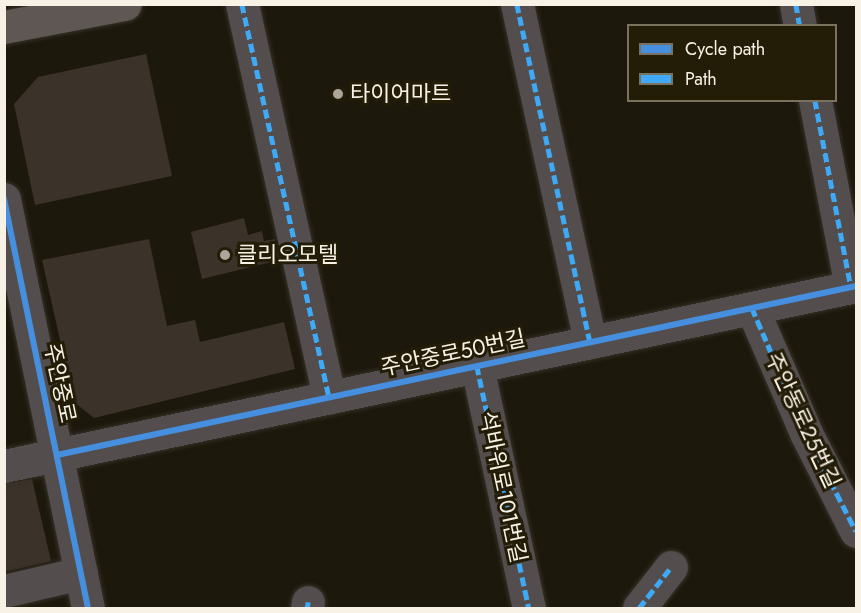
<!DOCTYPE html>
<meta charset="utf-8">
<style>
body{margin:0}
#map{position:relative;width:861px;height:613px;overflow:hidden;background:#1d180c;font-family:Jost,"Noto Sans KR",sans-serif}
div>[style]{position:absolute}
.building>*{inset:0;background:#3b322a}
.roads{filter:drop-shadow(0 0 2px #353128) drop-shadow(0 0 2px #353128)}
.minor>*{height:33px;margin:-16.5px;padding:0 16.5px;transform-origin:16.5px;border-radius:16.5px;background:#534e4d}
.major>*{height:33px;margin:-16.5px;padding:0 16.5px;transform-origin:16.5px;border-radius:16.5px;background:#5e5754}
.quiet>*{height:4.5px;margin-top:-2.25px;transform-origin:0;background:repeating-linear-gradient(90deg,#3fa9f5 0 9px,transparent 0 13.5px)}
.cycleway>*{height:6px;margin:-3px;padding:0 3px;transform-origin:3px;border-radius:3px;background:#468fdf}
.dots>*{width:16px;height:16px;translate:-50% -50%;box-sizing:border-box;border:3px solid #231c06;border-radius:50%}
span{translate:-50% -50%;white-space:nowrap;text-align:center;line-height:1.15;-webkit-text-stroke:6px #231c06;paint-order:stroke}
.poi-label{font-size:22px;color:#f7f2e5}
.left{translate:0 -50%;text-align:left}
.street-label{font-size:22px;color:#f7f2e5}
.frame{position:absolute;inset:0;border:6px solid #f7f2e5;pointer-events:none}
.legend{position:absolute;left:627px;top:24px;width:210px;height:78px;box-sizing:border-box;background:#231c06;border:2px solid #78725f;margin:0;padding:8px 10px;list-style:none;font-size:18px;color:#f7f2e5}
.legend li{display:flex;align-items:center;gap:12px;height:30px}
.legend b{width:30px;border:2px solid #78725f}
</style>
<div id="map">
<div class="building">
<div style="clip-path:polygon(146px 54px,172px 176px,35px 205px,14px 104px,38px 77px)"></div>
<div style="clip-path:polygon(244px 218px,248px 235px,262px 231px,264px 241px,275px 239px,279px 260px,202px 279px,191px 232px)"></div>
<div style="clip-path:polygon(149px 239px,167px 326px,195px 320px,200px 342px,284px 322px,295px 369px,94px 418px,74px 402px,42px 260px)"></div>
<div style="clip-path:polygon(32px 479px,51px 561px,4px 572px,4px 484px)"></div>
</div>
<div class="roads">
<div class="minor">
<div style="left:242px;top:4px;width:403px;rotate:77.5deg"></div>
<div style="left:517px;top:4px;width:346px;rotate:77.8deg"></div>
<div style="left:796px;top:4px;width:22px;rotate:80deg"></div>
<div style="left:815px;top:100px;width:190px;rotate:79.1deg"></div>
<div style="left:4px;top:199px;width:418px;rotate:78.4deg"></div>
<div style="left:752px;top:308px;width:136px;rotate:66.6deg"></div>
<div style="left:806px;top:433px;width:110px;rotate:63deg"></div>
<div style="left:477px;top:366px;width:248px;rotate:77.9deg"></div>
<div style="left:4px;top:466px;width:871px;rotate:-11.93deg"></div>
<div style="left:4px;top:591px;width:79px;rotate:-13.2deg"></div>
<div style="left:307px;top:608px;width:6px;rotate:-81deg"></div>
<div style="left:639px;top:608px;width:52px;rotate:-52deg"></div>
</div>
<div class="major">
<div style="left:4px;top:27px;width:123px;rotate:-10.8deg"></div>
</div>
</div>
<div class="quiet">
<div style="left:242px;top:4px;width:403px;rotate:77.5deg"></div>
<div style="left:517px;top:4px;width:346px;rotate:77.8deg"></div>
<div style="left:796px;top:4px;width:22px;rotate:80deg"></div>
<div style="left:815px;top:100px;width:190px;rotate:79.1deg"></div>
<div style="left:752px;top:308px;width:136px;rotate:66.6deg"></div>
<div style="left:806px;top:433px;width:110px;rotate:63deg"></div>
<div style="left:477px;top:366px;width:248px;rotate:77.9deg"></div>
<div style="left:307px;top:608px;width:6px;rotate:-81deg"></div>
<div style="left:639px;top:608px;width:52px;rotate:-52deg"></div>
</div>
<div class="cycleway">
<div style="left:4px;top:199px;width:418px;rotate:78.4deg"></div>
<div style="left:57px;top:455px;width:817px;rotate:-11.94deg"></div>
</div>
<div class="dots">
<div style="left:338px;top:94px;background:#aba699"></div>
<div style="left:225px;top:255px;background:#aba699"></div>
</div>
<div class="poi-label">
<span class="left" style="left:350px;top:94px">타이어마트</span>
<span class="left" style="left:237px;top:255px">클리오모텔</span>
</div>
<div class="street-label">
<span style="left:453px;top:353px;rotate:-12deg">주안중로50번길</span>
<span style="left:60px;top:383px;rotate:78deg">주안중로</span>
<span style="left:803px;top:420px;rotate:65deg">주안동로25번길</span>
<span style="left:503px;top:487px;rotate:78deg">석바위로101번길</span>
</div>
<div class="frame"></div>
<ul class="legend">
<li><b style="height:8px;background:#468fdf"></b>Cycle path</li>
<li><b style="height:8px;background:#3fa9f5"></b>Path</li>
</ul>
</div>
